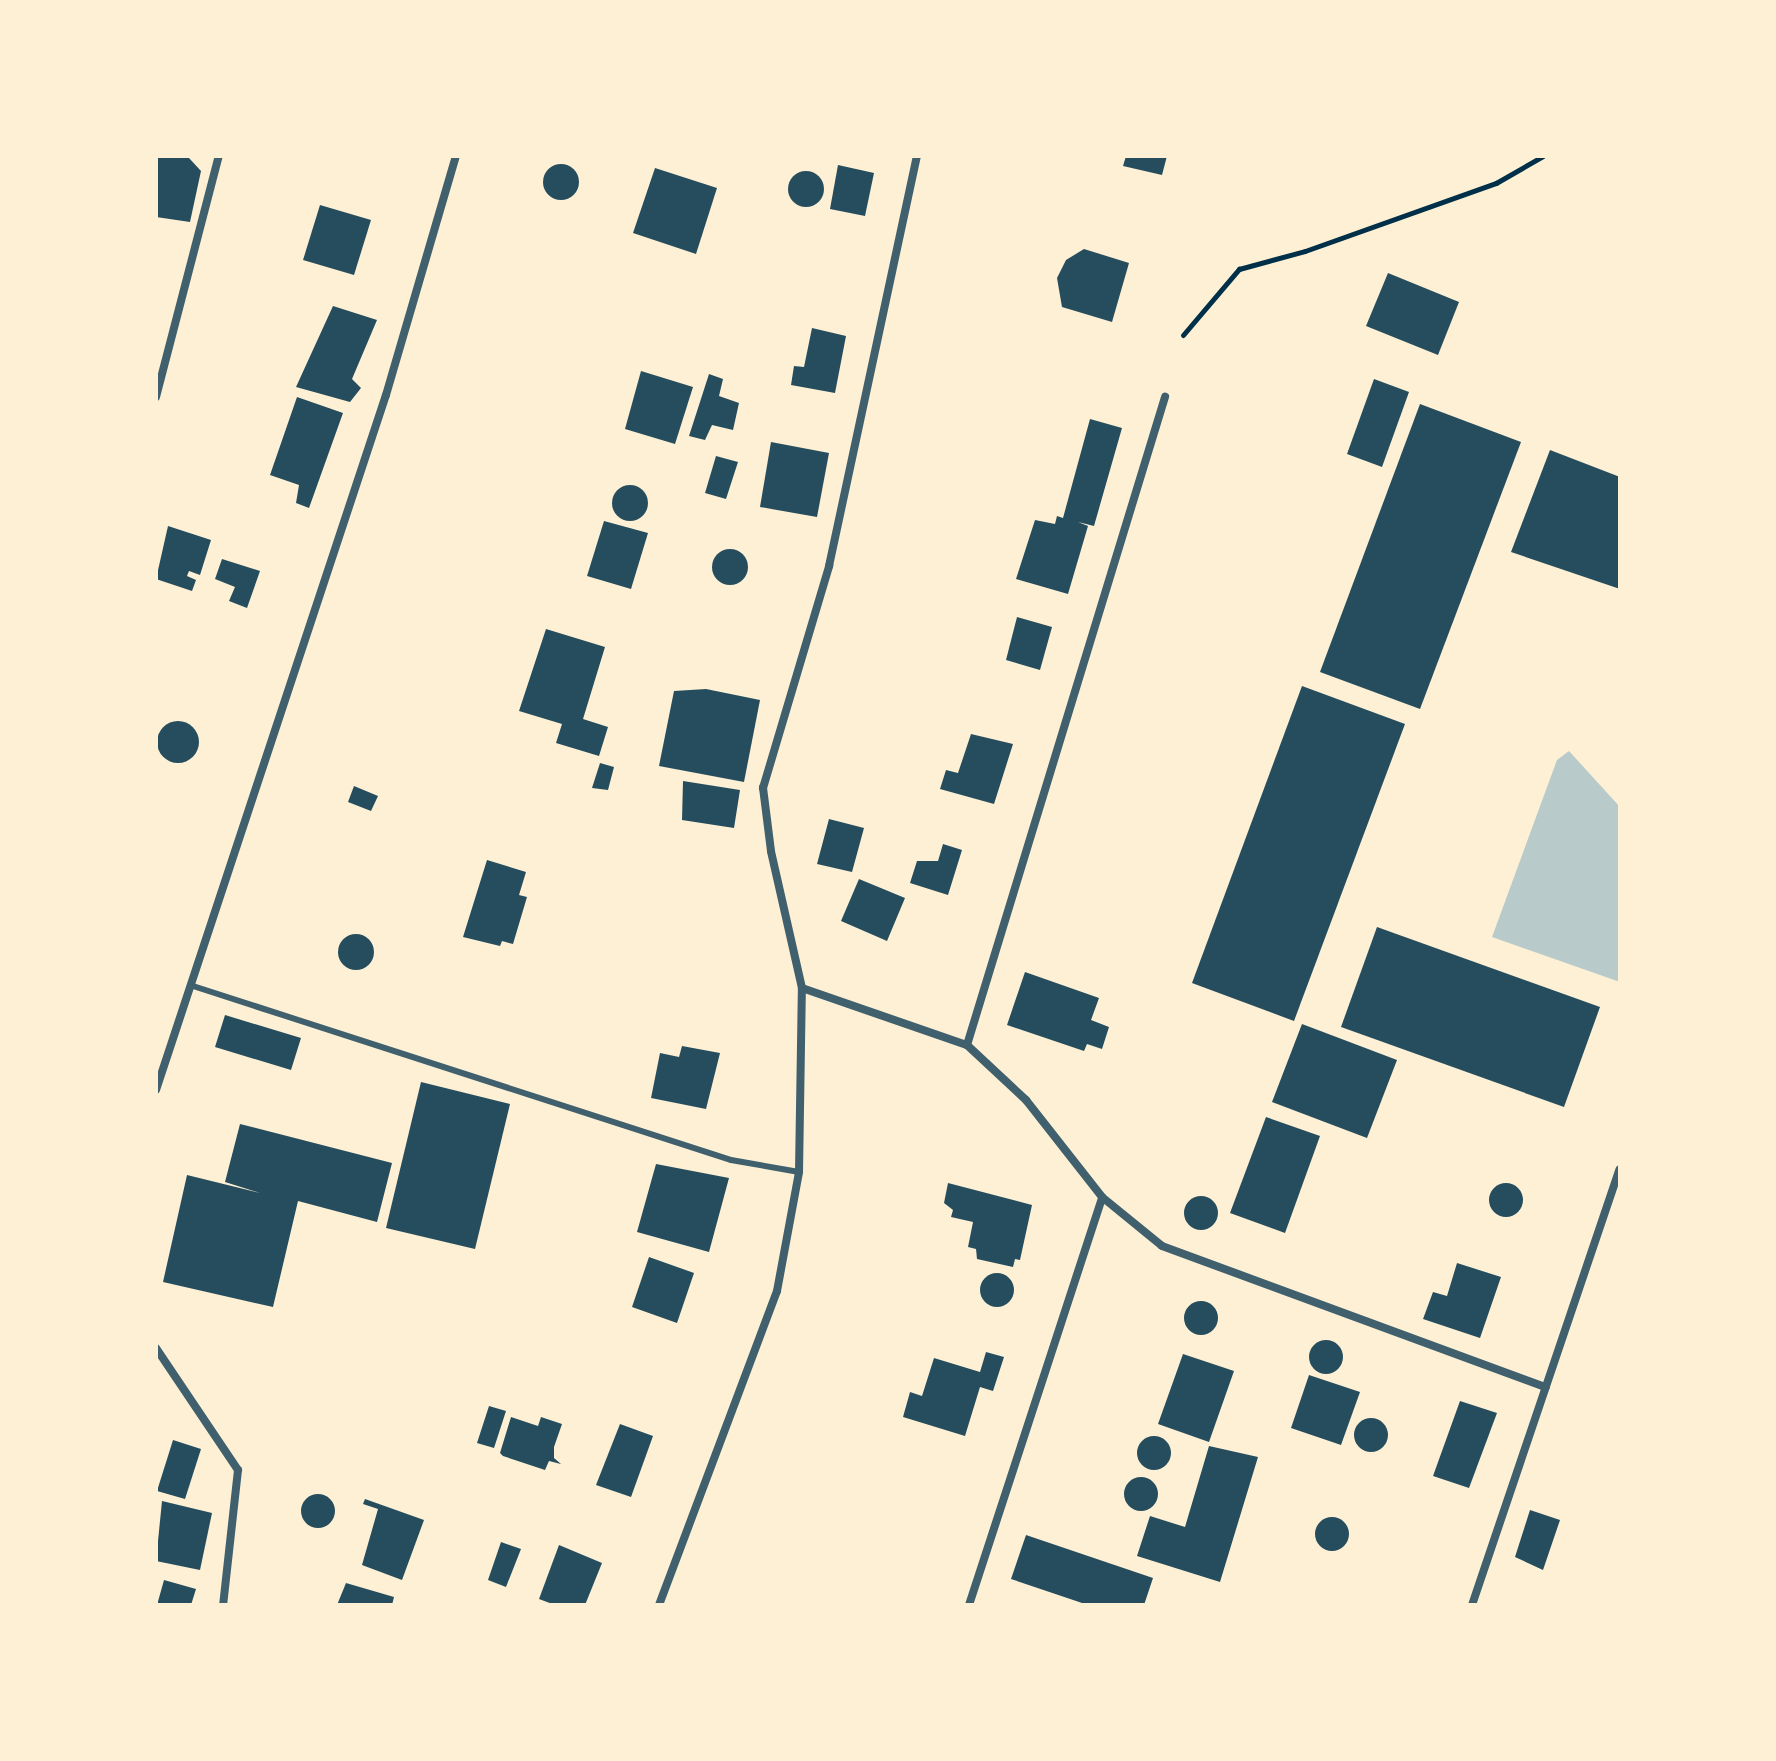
<!DOCTYPE html>
<style>
body{margin:0}
#map{position:relative;width:1776px;height:1761px;overflow:hidden;background:#fdf0d5;font-family:"Asap Condensed",sans-serif}
div>[style]{position:absolute}
.green>*{inset:0;background:#b9caca}
.building>*{inset:0;background:#264d5e}
.round{border-radius:50%}
.path>*{height:5px;margin:-2.5px;padding:0 2.5px;transform-origin:2.5px;border-radius:2.5px;background:#003049}
.service>*{height:6px;margin:-3px;padding:0 3px;transform-origin:3px;border-radius:3px;background:#3f606c}
.minor>*{height:8px;margin:-4px;padding:0 4px;transform-origin:4px;border-radius:4px;background:#3f606c}
span{translate:-50% -50%;white-space:nowrap;text-align:center;line-height:1.15;-webkit-text-stroke:8px #fdf0d5;paint-order:stroke}
.frame{position:absolute;inset:0;border:158px solid #fdf0d5;pointer-events:none}
</style>
<div id="map">
<div class="green">
<div style="clip-path:polygon(1569px 751px,1620px 807px,1620px 982px,1492px 937px,1557px 760px)"></div>
</div>
<div class="building">
<div style="clip-path:polygon(156px 156px,189px 158px,201px 171px,190px 222px,156px 217px)"></div>
<div style="clip-path:polygon(1126px 156px,1167px 156px,1162px 175px,1123px 166px)"></div>
<div class="round" style="left:543px;top:164px;width:36px;height:36px"></div>
<div style="clip-path:polygon(838px 165px,874px 173px,865px 216px,830px 209px)"></div>
<div style="clip-path:polygon(655px 168px,717px 188px,696px 254px,633px 233px)"></div>
<div class="round" style="left:788px;top:171px;width:36px;height:36px"></div>
<div style="clip-path:polygon(320px 205px,371px 220px,354px 275px,303px 260px)"></div>
<div style="clip-path:polygon(1084px 249px,1129px 263px,1112px 322px,1062px 307px,1057px 278px,1066px 260px)"></div>
<div style="clip-path:polygon(1388px 273px,1459px 302px,1438px 355px,1366px 326px)"></div>
<div style="clip-path:polygon(333px 306px,377px 320px,352px 379px,361px 388px,350px 402px,296px 387px)"></div>
<div style="clip-path:polygon(812px 328px,846px 336px,835px 393px,791px 385px,794px 366px,804px 367px)"></div>
<div style="clip-path:polygon(641px 371px,693px 387px,675px 444px,625px 429px)"></div>
<div style="clip-path:polygon(709px 374px,723px 379px,719px 396px,739px 403px,733px 430px,712px 425px,705px 440px,689px 436px)"></div>
<div style="clip-path:polygon(1374px 379px,1409px 392px,1382px 467px,1347px 454px)"></div>
<div style="clip-path:polygon(297px 397px,343px 413px,309px 508px,296px 503px,299px 485px,270px 475px)"></div>
<div style="clip-path:polygon(1420px 404px,1521px 442px,1420px 709px,1320px 672px)"></div>
<div style="clip-path:polygon(1090px 419px,1122px 428px,1094px 526px,1078px 522px,1088px 526px,1068px 594px,1016px 579px,1035px 520px,1055px 524px,1057px 516px,1063px 518px)"></div>
<div style="clip-path:polygon(771px 442px,829px 453px,817px 517px,760px 507px)"></div>
<div style="clip-path:polygon(1550px 450px,1620px 477px,1620px 589px,1511px 552px)"></div>
<div style="clip-path:polygon(716px 456px,738px 462px,726px 499px,705px 493px)"></div>
<div class="round" style="left:612px;top:485px;width:36px;height:36px"></div>
<div style="clip-path:polygon(604px 521px,648px 533px,631px 589px,587px 576px)"></div>
<div style="clip-path:polygon(168px 526px,211px 540px,200px 575px,189px 571px,187px 576px,196px 580px,192px 591px,156px 579px)"></div>
<div class="round" style="left:712px;top:549px;width:36px;height:36px"></div>
<div style="clip-path:polygon(222px 559px,260px 571px,247px 608px,229px 601px,235px 587px,215px 579px)"></div>
<div style="clip-path:polygon(1017px 617px,1052px 627px,1040px 670px,1006px 660px)"></div>
<div style="clip-path:polygon(546px 629px,605px 647px,583px 719px,608px 727px,599px 756px,556px 743px,562px 724px,519px 711px)"></div>
<div style="clip-path:polygon(1302px 686px,1405px 724px,1294px 1021px,1192px 983px)"></div>
<div style="clip-path:polygon(706px 689px,760px 700px,744px 782px,659px 766px,674px 691px)"></div>
<div class="round" style="left:157px;top:721px;width:42px;height:42px"></div>
<div style="clip-path:polygon(971px 734px,1013px 744px,994px 804px,940px 789px,946px 770px,958px 773px)"></div>
<div style="clip-path:polygon(600px 763px,614px 767px,608px 790px,592px 788px)"></div>
<div style="clip-path:polygon(683px 781px,740px 790px,734px 828px,682px 820px)"></div>
<div style="clip-path:polygon(354px 786px,378px 796px,371px 811px,348px 802px)"></div>
<div style="clip-path:polygon(829px 819px,864px 828px,852px 872px,817px 864px)"></div>
<div style="clip-path:polygon(943px 844px,962px 850px,948px 895px,910px 883px,917px 861px,938px 861px)"></div>
<div style="clip-path:polygon(487px 860px,526px 872px,519px 895px,527px 897px,513px 944px,502px 941px,500px 946px,463px 937px)"></div>
<div style="clip-path:polygon(859px 879px,905px 898px,887px 941px,841px 921px)"></div>
<div style="clip-path:polygon(1377px 927px,1600px 1007px,1564px 1107px,1341px 1027px)"></div>
<div class="round" style="left:338px;top:934px;width:36px;height:36px"></div>
<div style="clip-path:polygon(1025px 972px,1099px 998px,1091px 1020px,1109px 1027px,1102px 1049px,1087px 1044px,1084px 1051px,1007px 1025px)"></div>
<div style="clip-path:polygon(225px 1015px,301px 1038px,291px 1070px,215px 1047px)"></div>
<div style="clip-path:polygon(1302px 1024px,1397px 1060px,1367px 1138px,1272px 1102px)"></div>
<div style="clip-path:polygon(682px 1046px,720px 1053px,706px 1109px,651px 1098px,660px 1053px,679px 1057px)"></div>
<div style="clip-path:polygon(421px 1082px,510px 1104px,475px 1249px,386px 1228px)"></div>
<div style="clip-path:polygon(1266px 1117px,1320px 1136px,1285px 1233px,1230px 1213px)"></div>
<div style="clip-path:polygon(240px 1124px,392px 1163px,377px 1222px,298px 1201px,273px 1307px,163px 1282px,187px 1175px,260px 1193px,225px 1182px)"></div>
<div style="clip-path:polygon(656px 1164px,729px 1178px,709px 1252px,637px 1232px)"></div>
<div style="clip-path:polygon(948px 1183px,1032px 1205px,1020px 1260px,1015px 1259px,1013px 1267px,977px 1259px,976px 1249px,968px 1247px,973px 1222px,951px 1217px,953px 1210px,944px 1203px)"></div>
<div class="round" style="left:1489px;top:1183px;width:34px;height:34px"></div>
<div class="round" style="left:1184px;top:1196px;width:34px;height:34px"></div>
<div style="clip-path:polygon(649px 1257px,694px 1273px,677px 1323px,632px 1307px)"></div>
<div style="clip-path:polygon(1457px 1263px,1501px 1277px,1480px 1338px,1423px 1319px,1433px 1292px,1447px 1296px)"></div>
<div class="round" style="left:980px;top:1273px;width:34px;height:34px"></div>
<div class="round" style="left:1184px;top:1301px;width:34px;height:34px"></div>
<div class="round" style="left:1309px;top:1340px;width:34px;height:34px"></div>
<div style="clip-path:polygon(986px 1352px,1004px 1357px,993px 1391px,980px 1387px,965px 1436px,903px 1417px,910px 1392px,922px 1396px,934px 1358px,980px 1372px)"></div>
<div style="clip-path:polygon(1183px 1354px,1234px 1371px,1209px 1442px,1158px 1424px)"></div>
<div style="clip-path:polygon(1309px 1375px,1360px 1392px,1341px 1445px,1291px 1428px)"></div>
<div style="clip-path:polygon(1460px 1401px,1497px 1413px,1469px 1488px,1433px 1476px)"></div>
<div style="clip-path:polygon(489px 1406px,506px 1411px,494px 1448px,477px 1443px)"></div>
<div style="clip-path:polygon(511px 1417px,538px 1426px,541px 1417px,562px 1424px,554px 1447px,554px 1458px,561px 1464px,549px 1461px,545px 1470px,503px 1456px,500px 1453px)"></div>
<div class="round" style="left:1354px;top:1418px;width:34px;height:34px"></div>
<div style="clip-path:polygon(620px 1424px,653px 1436px,631px 1497px,596px 1485px)"></div>
<div class="round" style="left:1137px;top:1436px;width:34px;height:34px"></div>
<div style="clip-path:polygon(173px 1440px,201px 1449px,185px 1499px,157px 1491px)"></div>
<div style="clip-path:polygon(1209px 1446px,1258px 1457px,1220px 1582px,1137px 1556px,1150px 1516px,1185px 1527px)"></div>
<div class="round" style="left:1124px;top:1477px;width:34px;height:34px"></div>
<div class="round" style="left:301px;top:1494px;width:34px;height:34px"></div>
<div style="clip-path:polygon(365px 1499px,424px 1520px,402px 1580px,362px 1565px,378px 1509px,363px 1504px)"></div>
<div style="clip-path:polygon(162px 1501px,212px 1513px,200px 1570px,156px 1561px)"></div>
<div style="clip-path:polygon(1530px 1510px,1560px 1520px,1543px 1570px,1515px 1557px)"></div>
<div class="round" style="left:1315px;top:1517px;width:34px;height:34px"></div>
<div style="clip-path:polygon(1026px 1535px,1153px 1578px,1144px 1605px,1088px 1605px,1011px 1579px)"></div>
<div style="clip-path:polygon(501px 1542px,521px 1549px,506px 1587px,488px 1580px)"></div>
<div style="clip-path:polygon(559px 1545px,602px 1563px,585px 1605px,555px 1605px,539px 1599px)"></div>
<div style="clip-path:polygon(164px 1580px,196px 1589px,191px 1605px,157px 1605px)"></div>
<div style="clip-path:polygon(346px 1583px,394px 1597px,392px 1605px,337px 1605px)"></div>
</div>
<div class="path">
<div style="left:1183px;top:335px;width:87px;rotate:-49.7deg"></div>
<div style="left:1239px;top:269px;width:68px;rotate:-15.3deg"></div>
<div style="left:1305px;top:251px;width:203px;rotate:-19.6deg"></div>
<div style="left:1496px;top:183px;width:54px;rotate:-29.9deg"></div>
</div>
<div class="service">
<div style="left:193px;top:986px;width:565px;rotate:17.92deg"></div>
<div style="left:731px;top:1160px;width:69px;rotate:10deg"></div>
</div>
<div class="minor">
<div style="left:156px;top:397px;width:249px;rotate:-75.4deg"></div>
<div style="left:802px;top:988px;width:175px;rotate:19.1deg"></div>
<div style="left:967px;top:1045px;width:81px;rotate:43deg"></div>
<div style="left:1026px;top:1100px;width:123px;rotate:51.9deg"></div>
<div style="left:1102px;top:1197px;width:77px;rotate:39.2deg"></div>
<div style="left:1162px;top:1246px;width:409px;rotate:20.2deg"></div>
<div style="left:967px;top:1045px;width:678px;rotate:-73.01deg"></div>
<div style="left:156px;top:1090px;width:732px;rotate:-71.69deg"></div>
<div style="left:386px;top:395px;width:249px;rotate:-73.7deg"></div>
<div style="left:156px;top:1348px;width:147px;rotate:56.1deg"></div>
<div style="left:238px;top:1470px;width:136px;rotate:96.3deg"></div>
<div style="left:659px;top:1605px;width:335px;rotate:-69.4deg"></div>
<div style="left:777px;top:1291px;width:121px;rotate:-79.5deg"></div>
<div style="left:799px;top:1172px;width:184px;rotate:-89.1deg"></div>
<div style="left:802px;top:988px;width:140px;rotate:-102.8deg"></div>
<div style="left:771px;top:851px;width:64px;rotate:-97.2deg"></div>
<div style="left:763px;top:788px;width:232px;rotate:-73.4deg"></div>
<div style="left:829px;top:566px;width:419px;rotate:-77.9deg"></div>
<div style="left:969px;top:1605px;width:429px;rotate:-71.9deg"></div>
<div style="left:1472px;top:1605px;width:460px;rotate:-71.3deg"></div>
</div>
<div class="frame"></div>
</div>
